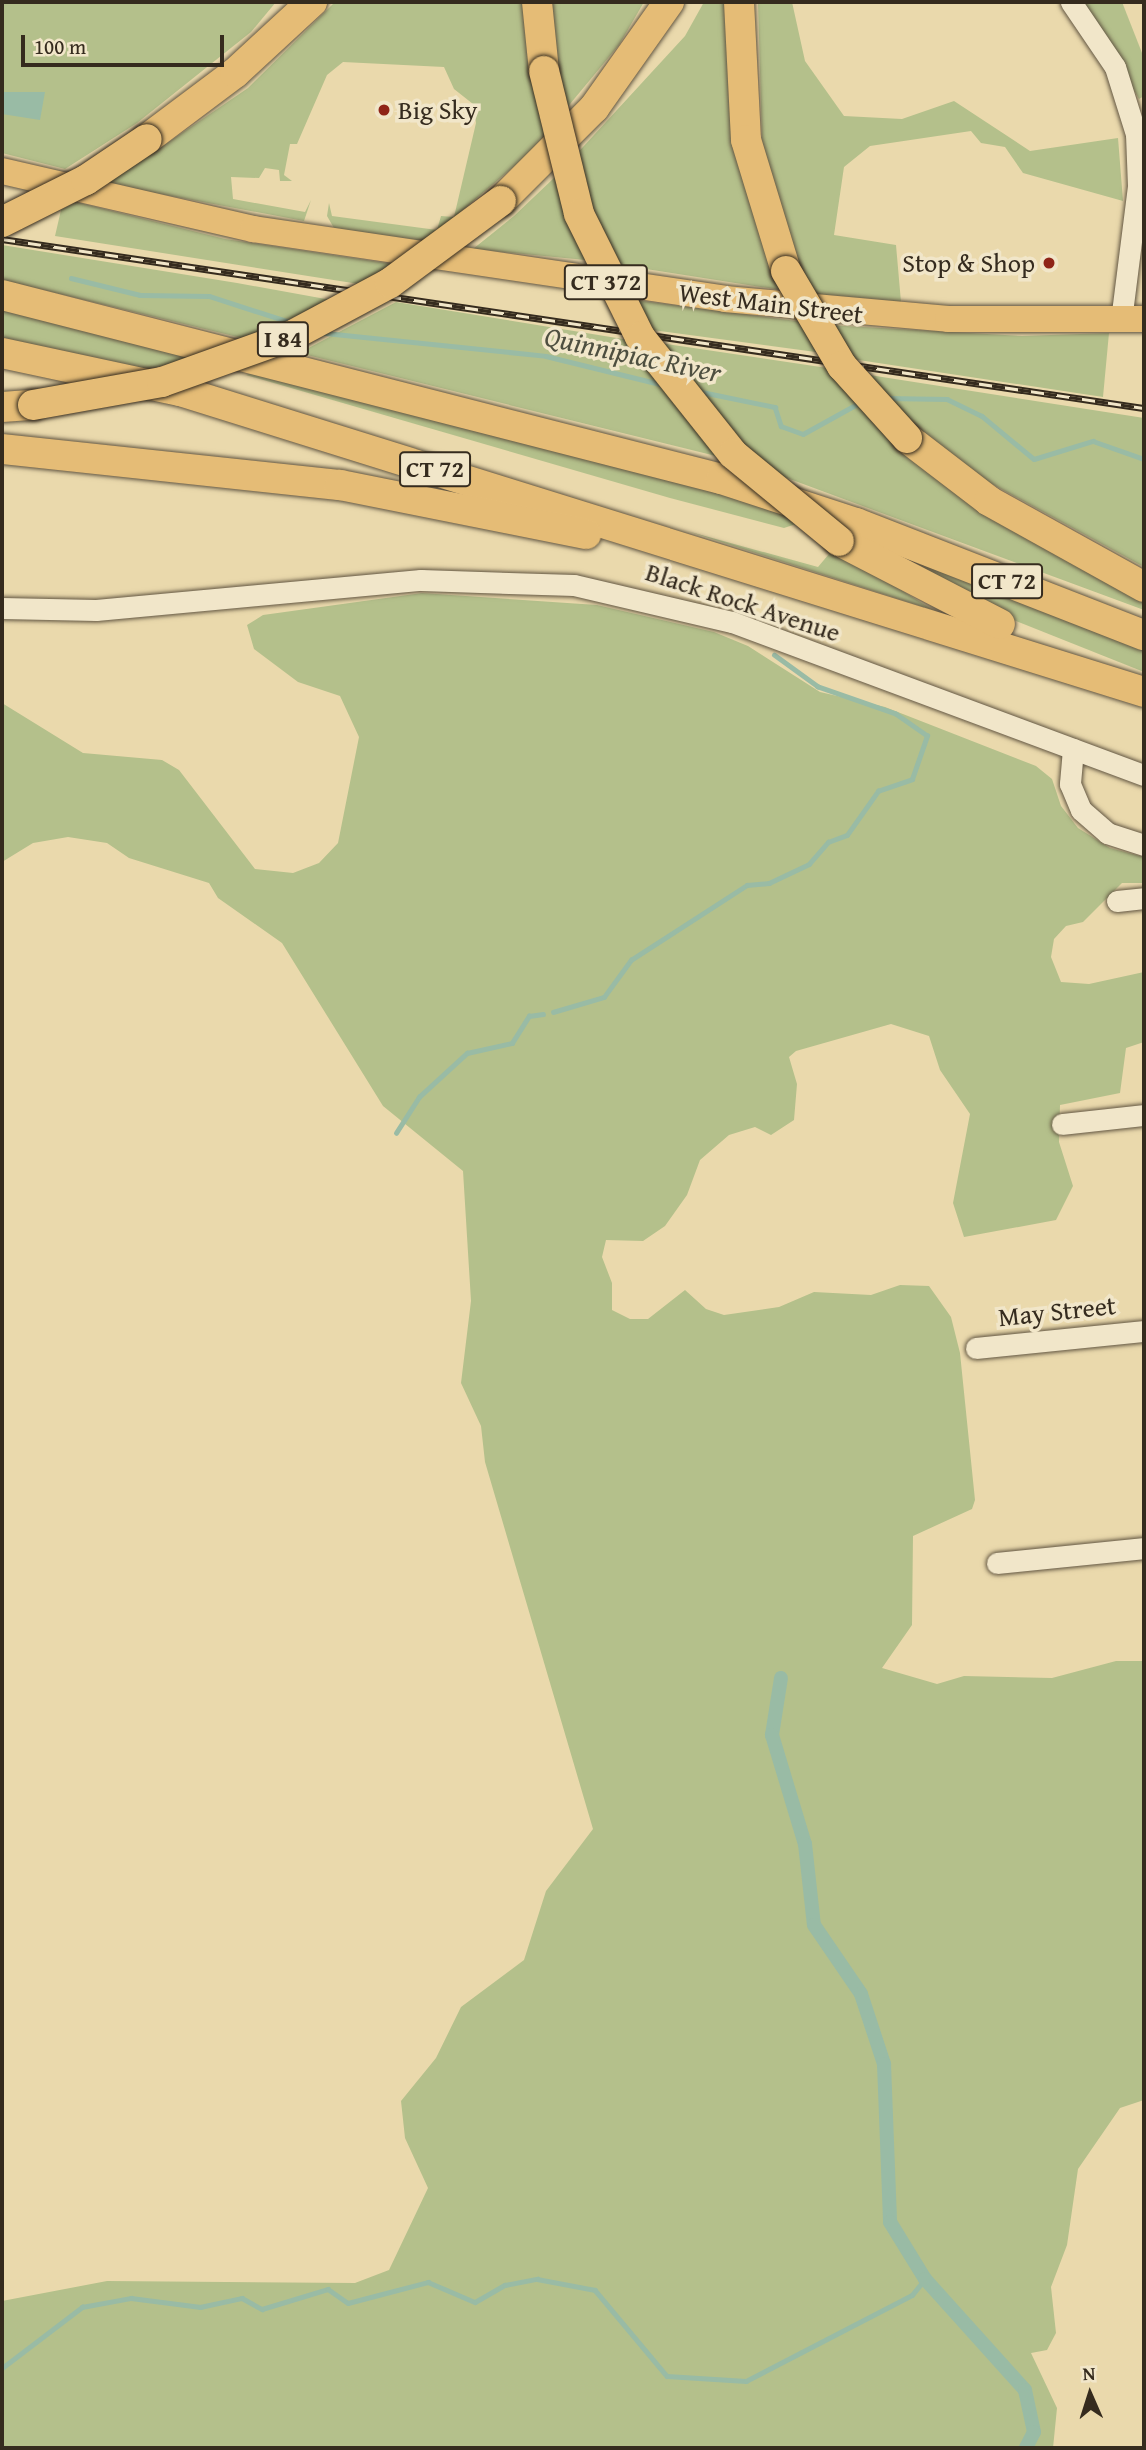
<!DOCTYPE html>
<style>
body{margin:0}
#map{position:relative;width:1146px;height:2450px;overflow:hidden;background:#ead9ac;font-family:"Gentium Book Plus",serif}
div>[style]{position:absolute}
.green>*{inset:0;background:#b4c08b}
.water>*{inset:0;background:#99bba5}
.stream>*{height:4.5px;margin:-2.25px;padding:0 2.25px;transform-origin:2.25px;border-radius:2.25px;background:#99bba5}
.canal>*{height:14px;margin:-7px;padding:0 7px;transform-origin:7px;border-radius:7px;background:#99bba5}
.roads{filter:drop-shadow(0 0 2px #625642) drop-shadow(0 0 2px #625642)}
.minor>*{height:21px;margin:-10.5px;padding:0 10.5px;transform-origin:10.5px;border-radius:10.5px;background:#f1e6c9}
.major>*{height:26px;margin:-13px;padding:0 13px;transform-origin:13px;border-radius:13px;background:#e5bc76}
.highway>*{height:30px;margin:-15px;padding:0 15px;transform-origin:15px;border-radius:15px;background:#e5bc76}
.rail>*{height:7px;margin-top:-3.5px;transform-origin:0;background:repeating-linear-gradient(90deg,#f1e6c9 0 13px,#352b1e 0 26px);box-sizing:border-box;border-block:2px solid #352b1e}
.bridges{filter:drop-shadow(0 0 2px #352b1e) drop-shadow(0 0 2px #352b1e)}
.highway-bridge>*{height:30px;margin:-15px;padding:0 15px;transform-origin:15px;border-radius:15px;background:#e5bc76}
.dots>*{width:19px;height:19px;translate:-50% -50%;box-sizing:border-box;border:4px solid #f1e6c9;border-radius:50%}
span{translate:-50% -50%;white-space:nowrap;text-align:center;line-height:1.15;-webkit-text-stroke:7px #f1e6c9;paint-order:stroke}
.shield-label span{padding:2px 5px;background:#f1e6c9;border:2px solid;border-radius:5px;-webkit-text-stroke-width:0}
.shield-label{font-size:24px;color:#352b1e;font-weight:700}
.poi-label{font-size:26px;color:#352b1e}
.left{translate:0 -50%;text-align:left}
.right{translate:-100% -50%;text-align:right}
.street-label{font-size:26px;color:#352b1e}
.water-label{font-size:28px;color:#4e4f40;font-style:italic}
.frame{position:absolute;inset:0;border:4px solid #352b1e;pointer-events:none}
.north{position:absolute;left:1055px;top:2359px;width:70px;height:70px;-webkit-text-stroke:5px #f1e6c9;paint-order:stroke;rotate:357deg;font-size:19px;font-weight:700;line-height:28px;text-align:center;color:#352b1e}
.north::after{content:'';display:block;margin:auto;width:24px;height:32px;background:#352b1e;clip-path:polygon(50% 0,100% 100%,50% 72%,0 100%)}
.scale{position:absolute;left:21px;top:35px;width:203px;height:32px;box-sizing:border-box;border:4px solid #352b1e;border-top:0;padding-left:9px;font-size:21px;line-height:24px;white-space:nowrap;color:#352b1e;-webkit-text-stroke:5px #f1e6c9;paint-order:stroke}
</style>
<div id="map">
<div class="green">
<div style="clip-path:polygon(2px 2px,276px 2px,251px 32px,137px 123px,65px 169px,2px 153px)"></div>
<div style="clip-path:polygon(335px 2px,526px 2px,545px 140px,425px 242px,334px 228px,327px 216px,329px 203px,332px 216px,437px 230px,441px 216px,454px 217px,476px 123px,473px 104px,454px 89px,444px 67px,343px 62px,327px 75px,297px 144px,290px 144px,284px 175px,292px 181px,280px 181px,279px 170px,265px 168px,259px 178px,231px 177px,233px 199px,305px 212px,311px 200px,304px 221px,107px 184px,248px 88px)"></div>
<div style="clip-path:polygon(547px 2px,644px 2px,619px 45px,560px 116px)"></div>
<div style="clip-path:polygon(704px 2px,725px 2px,732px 90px,787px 291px,608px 263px,571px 160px,685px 36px)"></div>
<div style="clip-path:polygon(758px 2px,792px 2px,805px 61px,844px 116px,902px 119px,954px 101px,1030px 151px,1118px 138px,1123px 201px,1023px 173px,1005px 147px,981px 143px,971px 131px,870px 146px,844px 167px,834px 235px,896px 245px,901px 302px,812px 296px,797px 266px,762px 141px)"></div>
<div style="clip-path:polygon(1084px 2px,1122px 2px,1144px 58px,1144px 96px,1139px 99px)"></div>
<div style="clip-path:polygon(555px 177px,585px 260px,473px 249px,514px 216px)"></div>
<div style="clip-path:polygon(76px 202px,225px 239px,393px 264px,359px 284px,55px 236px,61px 210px)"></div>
<div style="clip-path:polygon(2px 245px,237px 283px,331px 300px,246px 339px,2px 280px)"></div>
<div style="clip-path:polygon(627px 299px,804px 322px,823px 353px,645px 329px)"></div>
<div style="clip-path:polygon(396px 302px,629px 340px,720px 457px,299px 353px)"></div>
<div style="clip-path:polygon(2px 307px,204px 354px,147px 370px,2px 341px)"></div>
<div style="clip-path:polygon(828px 325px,1022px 336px,1109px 333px,1103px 397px,852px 359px)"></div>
<div style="clip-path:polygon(653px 342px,834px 369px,864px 405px,1144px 595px,1144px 610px,757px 467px)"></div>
<div style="clip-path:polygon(265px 368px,769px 503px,796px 524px,784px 528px,670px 498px,246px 375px)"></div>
<div style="clip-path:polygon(863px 374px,1144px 418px,1144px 567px,981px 478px,915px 430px)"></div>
<div style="clip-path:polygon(687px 531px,818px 567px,834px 548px,933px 610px)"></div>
<div style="clip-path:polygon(849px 531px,1144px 644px,1144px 672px,1006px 617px)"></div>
<div style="clip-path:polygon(422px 593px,597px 605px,714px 632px,748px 646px,820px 692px,885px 707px,1036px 766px,1052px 779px,1061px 806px,1078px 828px,1110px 848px,1144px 857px,1144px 883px,1122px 883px,1083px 922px,1066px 926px,1054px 939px,1051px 957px,1061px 982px,1089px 984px,1144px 972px,1144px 1042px,1126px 1048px,1120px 1093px,1060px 1105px,1059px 1142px,1073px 1186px,1056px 1220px,964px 1237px,953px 1203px,970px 1114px,940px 1070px,929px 1036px,891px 1024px,796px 1051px,789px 1057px,797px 1084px,794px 1120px,771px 1135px,755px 1127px,729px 1135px,700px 1160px,687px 1195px,665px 1226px,643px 1241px,606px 1240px,602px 1257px,612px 1283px,612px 1310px,630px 1319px,648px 1319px,685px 1290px,706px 1309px,724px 1315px,779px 1307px,814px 1292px,871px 1295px,900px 1285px,929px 1286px,951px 1317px,960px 1353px,975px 1500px,972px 1509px,913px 1536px,912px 1625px,882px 1668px,937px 1684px,964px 1676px,1052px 1678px,1116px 1661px,1144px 1661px,1144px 2100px,1120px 2108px,1078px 2169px,1067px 2245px,1051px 2287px,1056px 2333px,1047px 2350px,1031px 2353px,1057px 2408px,1053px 2448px,2px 2448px,2px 2301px,107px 2281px,355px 2283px,389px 2270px,428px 2188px,405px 2138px,401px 2101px,436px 2058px,461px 2007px,524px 1960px,546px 1891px,593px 1829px,485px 1462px,481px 1426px,461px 1383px,471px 1301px,463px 1171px,383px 1106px,282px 943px,218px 898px,209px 883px,129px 858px,107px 843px,68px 837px,33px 843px,2px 862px,2px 703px,83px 753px,162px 760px,179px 770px,255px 869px,293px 873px,319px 863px,338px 843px,359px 737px,340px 696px,298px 682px,254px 649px,247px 625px,263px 615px)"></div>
</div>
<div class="water">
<div style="clip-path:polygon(2px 92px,45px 92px,40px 120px,2px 114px)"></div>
</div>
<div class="stream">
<div style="left:71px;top:278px;width:71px;rotate:13.8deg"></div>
<div style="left:140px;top:295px;width:69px;rotate:0.8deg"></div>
<div style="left:209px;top:296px;width:85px;rotate:17.8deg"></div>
<div style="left:325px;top:333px;width:222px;rotate:5.9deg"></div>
<div style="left:546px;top:356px;width:122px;rotate:13.8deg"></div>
<div style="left:697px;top:391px;width:80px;rotate:11.6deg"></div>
<div style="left:775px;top:407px;width:20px;rotate:72deg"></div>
<div style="left:781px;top:426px;width:23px;rotate:20deg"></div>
<div style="left:803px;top:434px;width:64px;rotate:-29deg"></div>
<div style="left:885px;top:398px;width:62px;rotate:0.9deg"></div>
<div style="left:947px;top:399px;width:39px;rotate:26deg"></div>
<div style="left:982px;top:416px;width:67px;rotate:39.6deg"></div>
<div style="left:1034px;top:459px;width:62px;rotate:-17deg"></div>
<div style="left:1093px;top:441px;width:54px;rotate:19.4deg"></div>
<div style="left:553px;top:1012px;width:53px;rotate:-16.4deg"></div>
<div style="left:604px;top:997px;width:46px;rotate:-53.9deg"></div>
<div style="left:631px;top:960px;width:138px;rotate:-32.9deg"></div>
<div style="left:747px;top:885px;width:22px;rotate:-5deg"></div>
<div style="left:769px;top:883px;width:44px;rotate:-25.4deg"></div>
<div style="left:809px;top:864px;width:29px;rotate:-49deg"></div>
<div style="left:828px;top:842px;width:20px;rotate:-20deg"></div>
<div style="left:847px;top:835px;width:54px;rotate:-54.8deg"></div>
<div style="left:878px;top:791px;width:36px;rotate:-19deg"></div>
<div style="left:912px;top:779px;width:46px;rotate:-70.8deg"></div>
<div style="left:927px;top:736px;width:38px;rotate:-145deg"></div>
<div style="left:896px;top:714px;width:83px;rotate:-160.9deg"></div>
<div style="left:818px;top:687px;width:54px;rotate:-144deg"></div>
<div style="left:396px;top:1133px;width:43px;rotate:-57.4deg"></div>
<div style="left:419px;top:1097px;width:65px;rotate:-42.5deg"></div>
<div style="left:467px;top:1053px;width:46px;rotate:-12.5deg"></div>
<div style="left:512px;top:1043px;width:32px;rotate:-58deg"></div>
<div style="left:529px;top:1016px;width:14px;rotate:-8deg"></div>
<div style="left:2px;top:2368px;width:101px;rotate:-37.3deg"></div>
<div style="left:82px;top:2307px;width:50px;rotate:-10.4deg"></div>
<div style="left:131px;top:2298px;width:70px;rotate:7.4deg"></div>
<div style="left:200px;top:2307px;width:43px;rotate:-12.1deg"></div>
<div style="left:242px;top:2298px;width:23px;rotate:29deg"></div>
<div style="left:262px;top:2309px;width:69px;rotate:-16.9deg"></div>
<div style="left:328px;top:2289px;width:24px;rotate:35deg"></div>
<div style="left:348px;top:2303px;width:83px;rotate:-14.7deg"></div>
<div style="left:428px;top:2282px;width:51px;rotate:23.1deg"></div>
<div style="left:475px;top:2302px;width:34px;rotate:-30deg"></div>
<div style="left:505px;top:2285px;width:33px;rotate:-11deg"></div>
<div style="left:537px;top:2279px;width:59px;rotate:10.7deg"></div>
<div style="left:595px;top:2290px;width:112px;rotate:50.1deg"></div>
<div style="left:667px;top:2376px;width:79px;rotate:3.6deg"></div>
<div style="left:746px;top:2381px;width:187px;rotate:-27.4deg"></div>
<div style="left:912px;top:2295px;width:21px;rotate:-51deg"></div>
</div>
<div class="canal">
<div style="left:781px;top:1678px;width:58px;rotate:99deg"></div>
<div style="left:772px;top:1735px;width:114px;rotate:73.2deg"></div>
<div style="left:805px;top:1844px;width:81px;rotate:83.7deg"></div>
<div style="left:814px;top:1925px;width:83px;rotate:55.7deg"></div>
<div style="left:861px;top:1994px;width:74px;rotate:71.8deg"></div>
<div style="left:884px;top:2064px;width:158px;rotate:87.8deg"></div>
<div style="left:890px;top:2222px;width:67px;rotate:58.4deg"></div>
<div style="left:925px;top:2279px;width:149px;rotate:48deg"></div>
<div style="left:1025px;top:2390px;width:43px;rotate:77.9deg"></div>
<div style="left:1034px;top:2432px;width:18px;rotate:117deg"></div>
</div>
<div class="roads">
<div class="minor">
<div style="left:1071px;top:2px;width:78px;rotate:55.9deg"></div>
<div style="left:1115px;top:67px;width:70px;rotate:72.6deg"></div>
<div style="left:1136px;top:134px;width:52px;rotate:87.8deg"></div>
<div style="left:1138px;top:186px;width:135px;rotate:97.2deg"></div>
<div style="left:2px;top:608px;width:94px;rotate:1.2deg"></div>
<div style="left:96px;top:610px;width:326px;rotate:-5.3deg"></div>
<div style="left:421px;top:580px;width:153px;rotate:1.9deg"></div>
<div style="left:574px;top:585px;width:162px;rotate:13.2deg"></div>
<div style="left:732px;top:622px;width:439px;rotate:20.4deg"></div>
<div style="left:1073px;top:749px;width:35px;rotate:95deg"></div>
<div style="left:1070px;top:784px;width:28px;rotate:67deg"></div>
<div style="left:1081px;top:810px;width:35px;rotate:41deg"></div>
<div style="left:1107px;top:833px;width:39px;rotate:18deg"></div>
<div style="left:1117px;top:901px;width:27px;rotate:-6deg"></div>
<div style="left:1062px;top:1124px;width:82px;rotate:-6.3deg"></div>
<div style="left:976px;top:1348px;width:169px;rotate:-5.8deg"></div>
<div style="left:997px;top:1563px;width:148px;rotate:-5.8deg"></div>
</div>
<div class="major">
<div style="left:2px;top:171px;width:258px;rotate:13deg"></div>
<div style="left:253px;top:229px;width:477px;rotate:8.4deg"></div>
<div style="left:725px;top:299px;width:224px;rotate:5.1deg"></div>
<div style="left:948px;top:319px;width:196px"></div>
</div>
<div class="highway">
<div style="left:537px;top:2px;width:69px;rotate:84.2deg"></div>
<div style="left:739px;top:2px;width:138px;rotate:87.1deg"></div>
<div style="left:746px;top:140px;width:137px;rotate:73deg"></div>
<div style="left:147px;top:139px;width:110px;rotate:-36.9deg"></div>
<div style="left:235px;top:73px;width:105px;rotate:-42.7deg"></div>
<div style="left:501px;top:201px;width:132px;rotate:-45deg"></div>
<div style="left:594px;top:108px;width:130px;rotate:-54.7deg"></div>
<div style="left:2px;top:295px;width:742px;rotate:14.35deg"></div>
<div style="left:721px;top:479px;width:142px;rotate:18.1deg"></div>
<div style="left:856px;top:523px;width:309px;rotate:21.3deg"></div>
<div style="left:2px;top:353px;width:182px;rotate:12.1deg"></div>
<div style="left:180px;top:391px;width:1010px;rotate:17.34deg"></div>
<div style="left:2px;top:407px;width:31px;rotate:-4deg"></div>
<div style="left:907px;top:438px;width:103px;rotate:37.5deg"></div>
<div style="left:989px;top:501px;width:177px;rotate:29deg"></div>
<div style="left:2px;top:449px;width:340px;rotate:6.1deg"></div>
<div style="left:340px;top:485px;width:251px;rotate:11.3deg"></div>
<div style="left:839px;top:541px;width:181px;rotate:27.3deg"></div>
</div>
</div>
<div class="rail">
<div style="left:2px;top:239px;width:1154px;rotate:8.42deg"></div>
</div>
<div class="bridges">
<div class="highway-bridge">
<div style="left:544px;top:71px;width:147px;rotate:76.2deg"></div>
<div style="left:579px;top:214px;width:137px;rotate:63.6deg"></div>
<div style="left:640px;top:337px;width:149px;rotate:51.5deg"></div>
<div style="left:733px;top:454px;width:137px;rotate:39.4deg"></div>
<div style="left:2px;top:222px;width:94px;rotate:-26.6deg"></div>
<div style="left:86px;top:180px;width:73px;rotate:-33.9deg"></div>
<div style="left:786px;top:271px;width:110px;rotate:59.5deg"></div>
<div style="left:842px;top:366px;width:97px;rotate:47.9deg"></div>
<div style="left:33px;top:405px;width:131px;rotate:-10.1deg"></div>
<div style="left:162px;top:382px;width:139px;rotate:-19.7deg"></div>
<div style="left:293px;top:335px;width:110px;rotate:-28.2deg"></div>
<div style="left:390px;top:283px;width:138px;rotate:-36.5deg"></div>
</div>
</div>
<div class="dots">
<div style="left:384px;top:110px;background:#8f2418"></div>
<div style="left:1049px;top:263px;background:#8f2418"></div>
</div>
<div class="shield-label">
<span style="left:606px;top:282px">CT 372</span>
<span style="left:283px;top:339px">I 84</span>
<span style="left:435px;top:469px">CT 72</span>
<span style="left:1007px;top:581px">CT 72</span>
</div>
<div class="poi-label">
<span class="left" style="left:398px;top:110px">Big Sky</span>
<span class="right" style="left:1035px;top:263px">Stop &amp; Shop</span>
</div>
<div class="street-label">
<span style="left:771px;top:303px;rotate:7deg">West Main Street</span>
<span style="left:743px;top:602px;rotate:18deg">Black Rock Avenue</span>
<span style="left:1057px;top:1311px;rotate:-6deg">May Street</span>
</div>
<div class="water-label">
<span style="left:633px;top:354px;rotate:12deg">Quinnipiac River</span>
</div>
<div class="frame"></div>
<div class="north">N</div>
<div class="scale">100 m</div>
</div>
